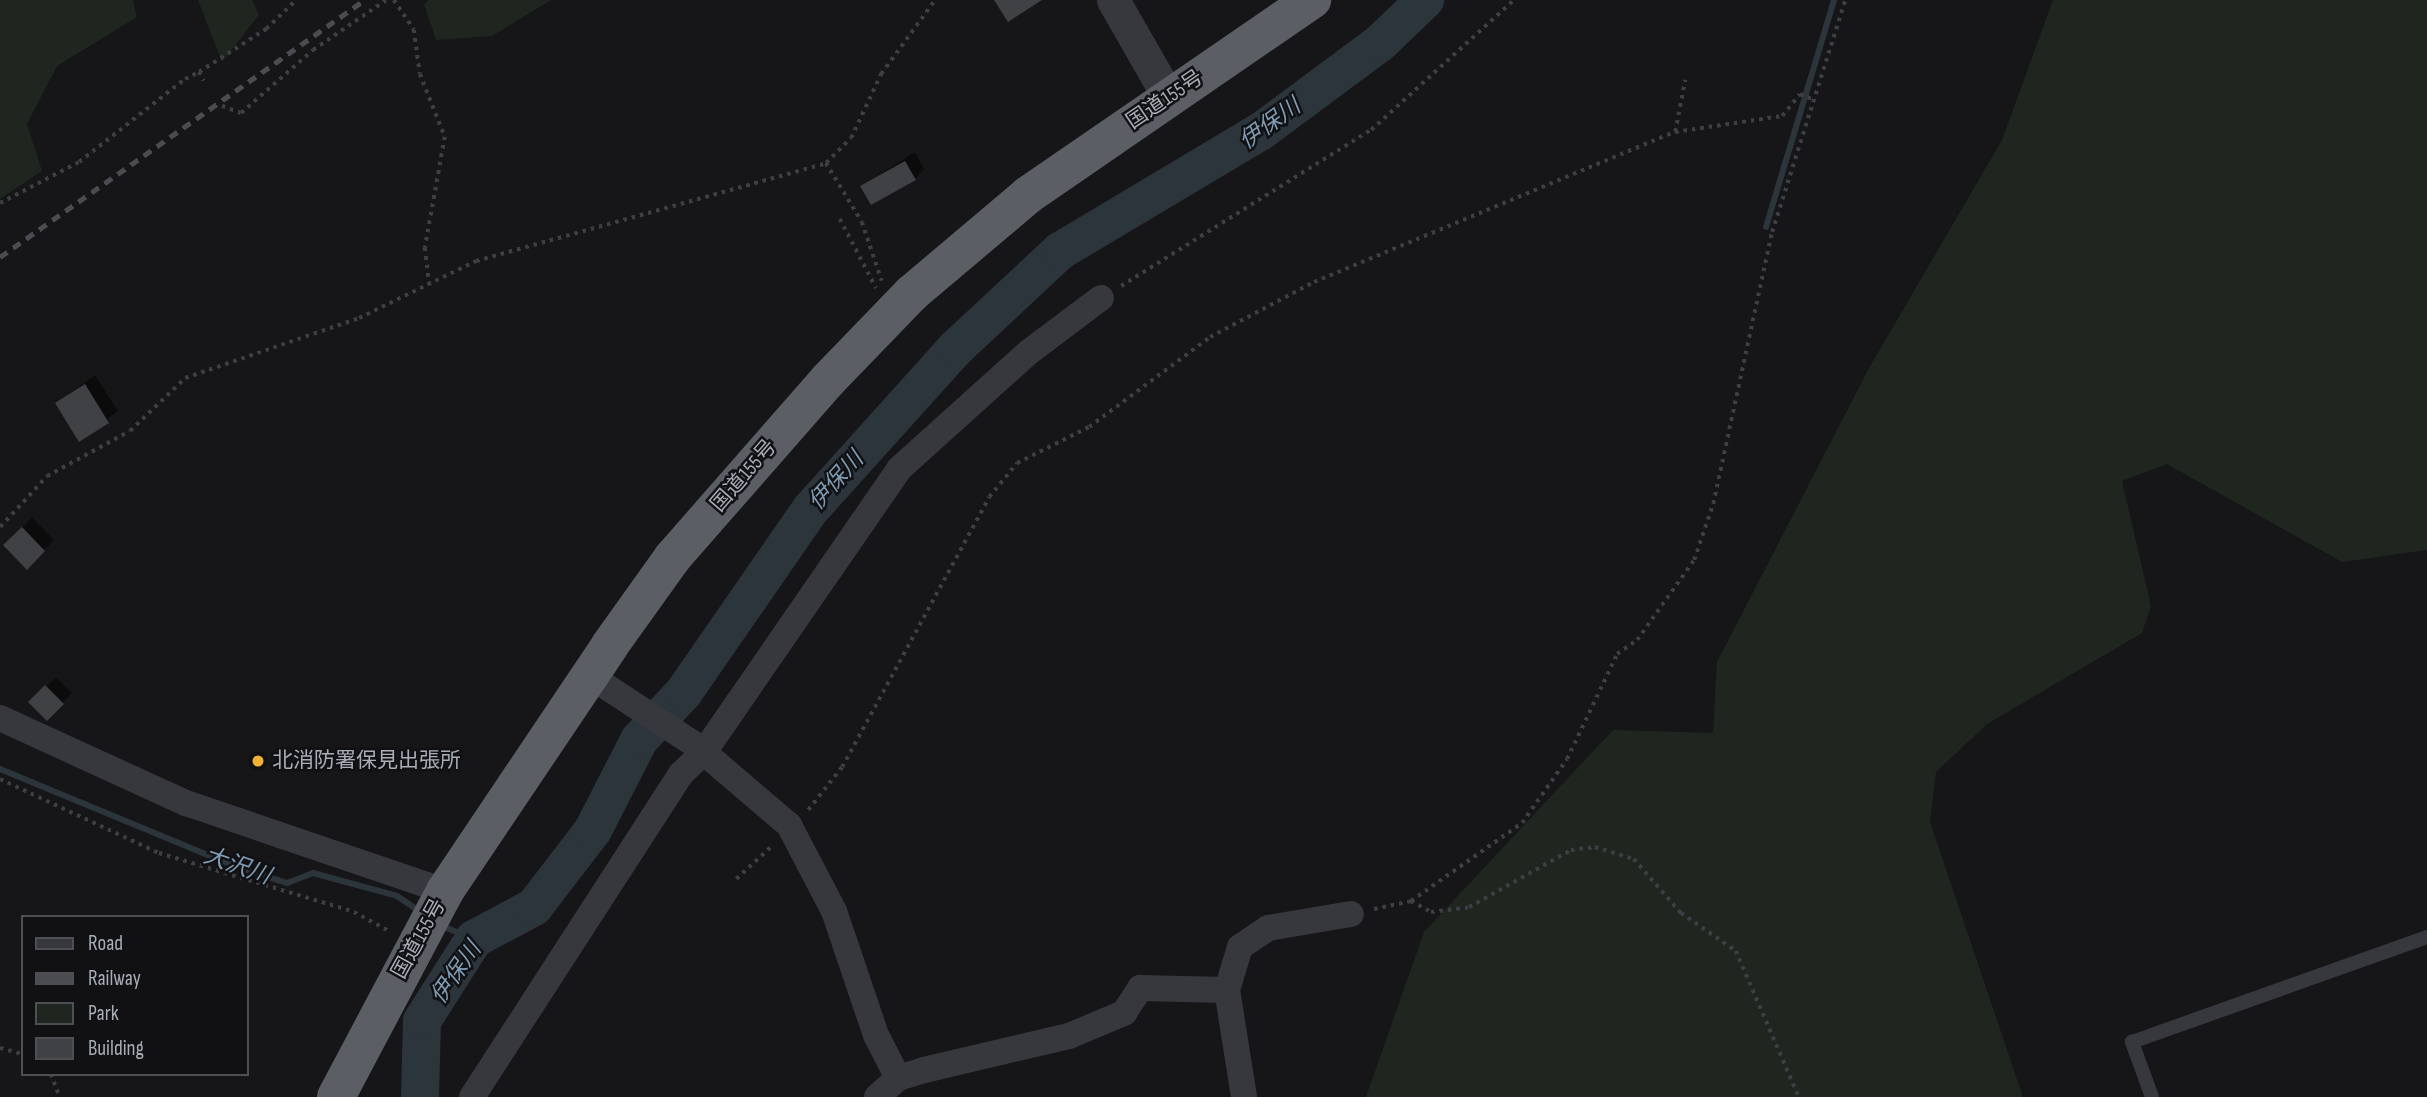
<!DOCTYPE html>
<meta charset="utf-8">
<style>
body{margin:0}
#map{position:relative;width:2427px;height:1097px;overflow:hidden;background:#161618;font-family:"Sofia Sans Condensed","Noto Sans JP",sans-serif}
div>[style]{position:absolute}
.green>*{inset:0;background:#1e261f}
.shadow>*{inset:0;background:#0007}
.stream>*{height:6px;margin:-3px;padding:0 3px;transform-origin:3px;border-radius:3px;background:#2c353c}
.river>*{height:38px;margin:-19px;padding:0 19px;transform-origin:19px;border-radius:19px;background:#2c353c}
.building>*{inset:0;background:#404145}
.path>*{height:3.5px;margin-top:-1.75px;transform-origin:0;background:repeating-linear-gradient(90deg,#3d3f44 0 3.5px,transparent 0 8.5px)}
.service>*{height:14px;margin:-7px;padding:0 7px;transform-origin:7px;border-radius:7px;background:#37383d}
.minor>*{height:26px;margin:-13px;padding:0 13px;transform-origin:13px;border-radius:13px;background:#37383d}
.tertiary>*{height:33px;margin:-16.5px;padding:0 16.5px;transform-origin:16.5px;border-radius:16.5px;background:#37383d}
.trunk>*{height:38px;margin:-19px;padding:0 19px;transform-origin:19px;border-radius:19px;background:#5b5e65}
.rail>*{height:5px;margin-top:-2.5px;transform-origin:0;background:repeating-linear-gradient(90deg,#4a4c52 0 9px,transparent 0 16px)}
.dots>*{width:19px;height:19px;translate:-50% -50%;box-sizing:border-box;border:4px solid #111113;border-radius:50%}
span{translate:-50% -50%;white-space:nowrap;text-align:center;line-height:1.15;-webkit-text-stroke:5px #111113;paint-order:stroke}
.street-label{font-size:21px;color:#a8adb8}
.poi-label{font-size:21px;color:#a8adb8}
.left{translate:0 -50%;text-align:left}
.water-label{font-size:23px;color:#7f9bb3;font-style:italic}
.legend{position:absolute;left:21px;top:915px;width:228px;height:161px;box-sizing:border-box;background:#111113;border:2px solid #4d4f55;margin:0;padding:9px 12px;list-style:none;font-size:21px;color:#a8adb8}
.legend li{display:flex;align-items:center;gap:14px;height:35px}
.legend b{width:35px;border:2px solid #4d4f55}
</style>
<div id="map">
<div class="green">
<div style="clip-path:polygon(0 0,133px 0,137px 17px,57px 66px,27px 124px,42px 171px,0 199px)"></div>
<div style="clip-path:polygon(198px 0,252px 0,259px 15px,222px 62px)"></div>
<div style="clip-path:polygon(429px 0,551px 0,492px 36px,436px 40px,424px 4px)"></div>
<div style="clip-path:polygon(2053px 0,2427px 0,2427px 550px,2342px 562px,2167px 464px,2122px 481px,2151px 606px,2142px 633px,1987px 724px,1936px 772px,1930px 822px,2023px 1097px,1366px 1097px,1424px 932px,1613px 730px,1713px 733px,1717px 662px,1868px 370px,2002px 140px)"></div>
</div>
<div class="shadow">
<div style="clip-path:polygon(915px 152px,924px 169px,915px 179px,862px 186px)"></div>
<div style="clip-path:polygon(95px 375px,118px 411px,80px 439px,57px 403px)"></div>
<div style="clip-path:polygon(32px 518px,54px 540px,27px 567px,5px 545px)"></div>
<div style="clip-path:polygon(56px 677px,72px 693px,47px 718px,31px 702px)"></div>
</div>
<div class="stream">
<div style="left:1766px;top:227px;width:237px;rotate:-73.3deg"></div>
<div style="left:0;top:769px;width:253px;rotate:22.5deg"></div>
<div style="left:234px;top:866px;width:56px;rotate:17.8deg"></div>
<div style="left:287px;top:883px;width:28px;rotate:-21deg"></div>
<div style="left:313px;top:873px;width:87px;rotate:15.3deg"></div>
<div style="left:397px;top:896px;width:29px;rotate:34deg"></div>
<div style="left:442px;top:926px;width:35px;rotate:22deg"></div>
</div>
<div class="river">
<div style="left:420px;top:1097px;width:76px;rotate:-88.5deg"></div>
<div style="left:422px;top:1021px;width:97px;rotate:-57.6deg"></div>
<div style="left:474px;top:939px;width:68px;rotate:-28.1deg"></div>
<div style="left:534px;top:907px;width:97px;rotate:-52.5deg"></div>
<div style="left:593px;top:830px;width:101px;rotate:-62.9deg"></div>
<div style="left:639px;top:740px;width:66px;rotate:-46.8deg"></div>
<div style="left:684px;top:692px;width:221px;rotate:-55.3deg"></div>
<div style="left:810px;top:510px;width:218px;rotate:-48deg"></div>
<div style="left:956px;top:348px;width:142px;rotate:-43deg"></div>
<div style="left:1060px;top:251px;width:233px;rotate:-30.8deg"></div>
<div style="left:1260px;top:132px;width:151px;rotate:-36.6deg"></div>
<div style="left:1381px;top:42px;width:61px;rotate:-43.7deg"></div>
</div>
<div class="building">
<div style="clip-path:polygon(994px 0,1042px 0,1008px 22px)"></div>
<div style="clip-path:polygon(905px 161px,916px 180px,871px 205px,860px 186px)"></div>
<div style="clip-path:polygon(85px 384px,109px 423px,79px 442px,55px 403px)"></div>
<div style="clip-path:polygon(22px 527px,45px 551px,27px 570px,3px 545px)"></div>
<div style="clip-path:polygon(45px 685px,64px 704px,47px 721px,28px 702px)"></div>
</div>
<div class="path">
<div style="left:394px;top:0;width:36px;rotate:56deg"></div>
<div style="left:414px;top:30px;width:44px;rotate:82.2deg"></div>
<div style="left:420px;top:74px;width:68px;rotate:68.4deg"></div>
<div style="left:445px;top:137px;width:113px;rotate:100.2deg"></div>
<div style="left:425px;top:248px;width:38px;rotate:83deg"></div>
<div style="left:199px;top:72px;width:80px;rotate:-32.7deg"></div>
<div style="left:266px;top:29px;width:42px;rotate:-44deg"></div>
<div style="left:222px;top:106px;width:20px;rotate:20deg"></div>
<div style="left:241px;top:113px;width:96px;rotate:-41.2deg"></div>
<div style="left:313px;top:50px;width:88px;rotate:-34.4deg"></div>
<div style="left:1675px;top:132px;width:108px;rotate:-8.5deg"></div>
<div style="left:1782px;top:116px;width:28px;rotate:-51deg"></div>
<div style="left:1800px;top:94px;width:15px;rotate:23deg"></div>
<div style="left:826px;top:163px;width:69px;rotate:58.6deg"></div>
<div style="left:862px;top:222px;width:62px;rotate:71.3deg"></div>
<div style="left:0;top:203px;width:89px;rotate:-27.4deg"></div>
<div style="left:79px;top:162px;width:135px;rotate:-38.1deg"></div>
<div style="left:185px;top:79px;width:16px;rotate:-27deg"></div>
<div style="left:199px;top:72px;width:10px;rotate:61deg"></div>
<div style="left:840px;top:219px;width:78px;rotate:62.4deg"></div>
<div style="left:1121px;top:286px;width:295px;rotate:-32deg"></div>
<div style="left:1371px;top:130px;width:193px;rotate:-42.3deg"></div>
<div style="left:0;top:527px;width:69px;rotate:-47.3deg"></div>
<div style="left:47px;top:476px;width:94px;rotate:-28.5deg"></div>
<div style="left:130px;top:431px;width:76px;rotate:-43.9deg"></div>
<div style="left:185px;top:378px;width:184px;rotate:-19deg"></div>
<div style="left:359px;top:318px;width:130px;rotate:-26deg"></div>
<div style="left:476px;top:261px;width:363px;rotate:-15.6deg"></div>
<div style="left:826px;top:163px;width:35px;rotate:-45deg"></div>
<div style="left:851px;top:138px;width:71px;rotate:-64.9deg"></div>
<div style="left:881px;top:74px;width:92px;rotate:-53.9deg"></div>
<div style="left:0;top:779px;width:175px;rotate:25deg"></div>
<div style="left:159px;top:853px;width:204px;rotate:16.8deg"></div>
<div style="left:354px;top:912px;width:42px;rotate:28.4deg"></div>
<div style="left:808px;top:810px;width:55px;rotate:-51.7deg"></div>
<div style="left:842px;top:767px;width:307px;rotate:-61.4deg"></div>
<div style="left:989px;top:497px;width:44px;rotate:-50.5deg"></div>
<div style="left:1017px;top:463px;width:80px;rotate:-26.6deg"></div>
<div style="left:1089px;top:427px;width:151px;rotate:-36.6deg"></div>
<div style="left:1210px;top:337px;width:118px;rotate:-27.9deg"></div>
<div style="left:1314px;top:282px;width:391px;rotate:-22.6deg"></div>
<div style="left:1675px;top:132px;width:53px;rotate:-79.1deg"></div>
<div style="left:736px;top:879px;width:50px;rotate:-42.6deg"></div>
<div style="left:1411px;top:901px;width:23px;rotate:29deg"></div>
<div style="left:1431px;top:912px;width:38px;rotate:-7deg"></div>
<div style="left:1469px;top:907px;width:117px;rotate:-29.2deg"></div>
<div style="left:1571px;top:850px;width:24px;rotate:-7deg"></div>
<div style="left:1595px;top:847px;width:41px;rotate:17.1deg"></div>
<div style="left:1634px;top:859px;width:72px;rotate:49deg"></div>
<div style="left:1681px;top:913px;width:67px;rotate:34.6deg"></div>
<div style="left:1736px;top:951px;width:159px;rotate:66.7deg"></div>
<div style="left:1374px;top:909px;width:38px;rotate:-12deg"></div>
<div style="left:1411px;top:901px;width:136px;rotate:-35.1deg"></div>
<div style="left:1522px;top:823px;width:78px;rotate:-54.9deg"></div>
<div style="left:1567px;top:759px;width:116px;rotate:-64.5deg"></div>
<div style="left:1617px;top:654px;width:24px;rotate:-35deg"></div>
<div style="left:1637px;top:640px;width:98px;rotate:-54.5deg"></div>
<div style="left:1694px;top:560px;width:59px;rotate:-71.3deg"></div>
<div style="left:1713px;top:504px;width:278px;rotate:-77.8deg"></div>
<div style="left:1772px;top:232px;width:243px;rotate:-72.5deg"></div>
<div style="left:0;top:1048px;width:24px;rotate:15deg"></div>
<div style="left:51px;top:1074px;width:25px;rotate:69deg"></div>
</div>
<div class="service">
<div style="left:2152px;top:1097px;width:59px;rotate:-110deg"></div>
<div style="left:2132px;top:1042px;width:313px;rotate:-19.6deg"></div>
</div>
<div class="minor">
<div style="left:590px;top:676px;width:124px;rotate:33.2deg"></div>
<div style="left:694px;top:744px;width:125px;rotate:40.5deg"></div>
<div style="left:789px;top:825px;width:97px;rotate:62.4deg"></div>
<div style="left:834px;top:911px;width:131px;rotate:71.3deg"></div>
<div style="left:876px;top:1035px;width:48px;rotate:62.9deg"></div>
<div style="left:0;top:718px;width:205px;rotate:24.6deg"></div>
<div style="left:186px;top:803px;width:274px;rotate:18.8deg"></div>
<div style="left:472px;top:1097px;width:386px;rotate:-57.1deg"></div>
<div style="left:682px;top:773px;width:30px;rotate:-44deg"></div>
<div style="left:704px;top:752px;width:344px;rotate:-55.4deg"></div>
<div style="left:899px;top:469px;width:175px;rotate:-42deg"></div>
<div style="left:1029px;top:352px;width:90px;rotate:-36.9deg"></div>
<div style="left:877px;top:1097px;width:28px;rotate:-42deg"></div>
<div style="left:898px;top:1078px;width:27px;rotate:-17deg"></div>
<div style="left:924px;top:1070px;width:149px;rotate:-13.2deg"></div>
<div style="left:1069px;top:1036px;width:60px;rotate:-22.7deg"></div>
<div style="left:1124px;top:1013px;width:30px;rotate:-57deg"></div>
<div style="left:1140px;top:988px;width:87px;rotate:1.3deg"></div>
<div style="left:1244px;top:1097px;width:108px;rotate:-99deg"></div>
<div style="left:1227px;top:990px;width:45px;rotate:-73.2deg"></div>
<div style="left:1240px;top:947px;width:34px;rotate:-34deg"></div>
<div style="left:1268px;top:928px;width:84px;rotate:-9.6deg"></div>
</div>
<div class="tertiary">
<div style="left:1113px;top:0;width:111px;rotate:60.2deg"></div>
</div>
<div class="trunk">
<div style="left:336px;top:1097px;width:233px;rotate:-62.1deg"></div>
<div style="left:445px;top:891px;width:296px;rotate:-56.1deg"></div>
<div style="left:610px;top:645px;width:108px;rotate:-54.4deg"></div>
<div style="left:673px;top:557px;width:235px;rotate:-48.8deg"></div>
<div style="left:828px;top:380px;width:120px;rotate:-46deg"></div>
<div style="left:911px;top:294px;width:153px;rotate:-40.2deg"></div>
<div style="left:1028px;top:195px;width:345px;rotate:-34.5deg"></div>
</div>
<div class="rail">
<div style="left:0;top:257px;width:446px;rotate:-35.2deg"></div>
</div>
<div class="dots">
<div style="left:258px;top:761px;background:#f2b134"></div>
</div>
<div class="street-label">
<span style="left:1165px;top:100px;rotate:-34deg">国道155号</span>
<span style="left:744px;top:476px;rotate:-49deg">国道155号</span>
<span style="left:419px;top:939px;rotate:-61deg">国道155号</span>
</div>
<div class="poi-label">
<span class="left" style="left:272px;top:761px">北消防署保見出張所</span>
</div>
<div class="water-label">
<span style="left:1270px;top:124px;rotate:-36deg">伊保川</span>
<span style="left:836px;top:481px;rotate:-48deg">伊保川</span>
<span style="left:237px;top:866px;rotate:19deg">大沢川</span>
<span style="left:456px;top:973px;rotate:-55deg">伊保川</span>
</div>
<ul class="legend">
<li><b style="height:9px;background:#37383d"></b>Road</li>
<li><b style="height:9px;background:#4a4c52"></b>Railway</li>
<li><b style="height:19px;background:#1e261f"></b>Park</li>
<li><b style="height:19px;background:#404145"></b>Building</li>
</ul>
</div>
